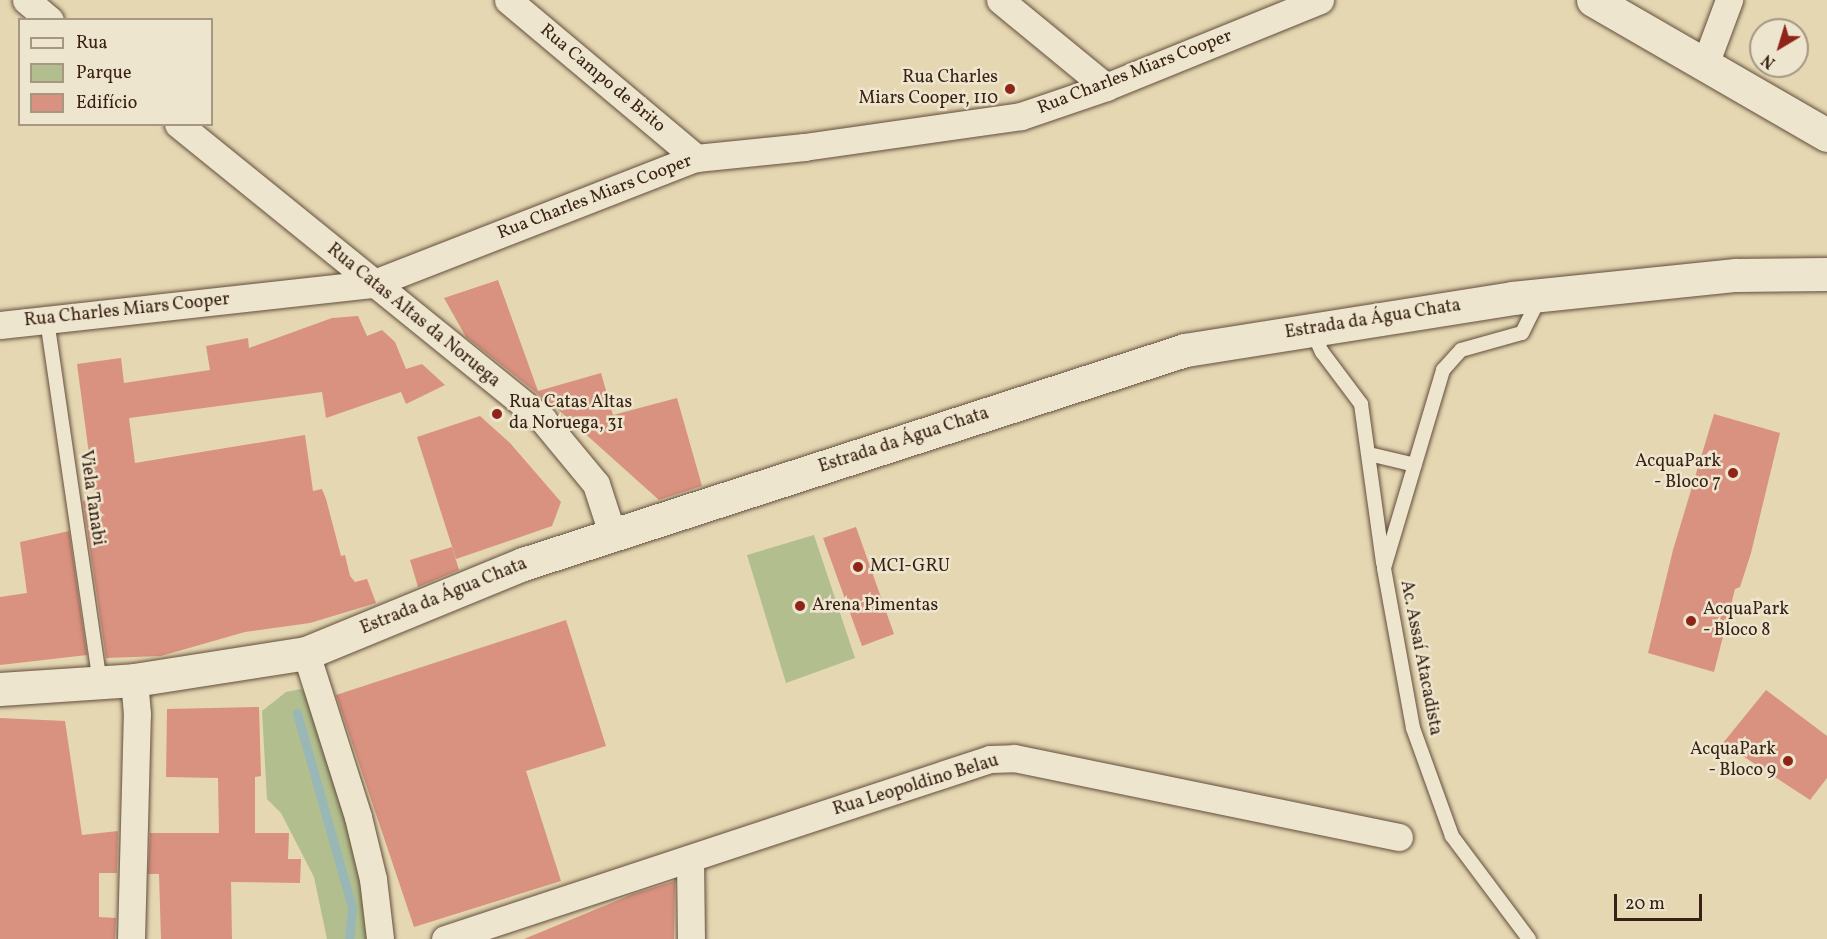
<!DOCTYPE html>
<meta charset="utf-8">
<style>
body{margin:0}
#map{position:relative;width:1827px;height:939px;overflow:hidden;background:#e4d7b2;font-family:Vollkorn,serif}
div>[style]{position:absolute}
.green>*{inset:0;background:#b2be8d}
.stream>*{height:9px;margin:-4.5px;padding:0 4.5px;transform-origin:4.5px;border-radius:4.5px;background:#9ab7b7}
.building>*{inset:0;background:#d99180}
.roads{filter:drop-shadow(0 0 2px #644e3c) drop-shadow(0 0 2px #644e3c)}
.lane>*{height:14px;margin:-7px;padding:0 7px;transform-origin:7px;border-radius:7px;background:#ede5cd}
.street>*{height:27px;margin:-13.5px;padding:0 13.5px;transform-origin:13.5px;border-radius:13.5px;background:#ede5cd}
.secondary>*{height:33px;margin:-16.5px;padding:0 16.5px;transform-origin:16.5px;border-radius:16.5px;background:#ede5cd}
.dots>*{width:16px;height:16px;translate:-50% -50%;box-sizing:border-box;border:3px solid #ede5cd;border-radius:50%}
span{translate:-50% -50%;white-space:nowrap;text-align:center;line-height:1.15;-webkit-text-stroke:5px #ede5cd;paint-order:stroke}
.street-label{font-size:18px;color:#392115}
.poi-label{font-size:18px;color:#392115}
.right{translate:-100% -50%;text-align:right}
.left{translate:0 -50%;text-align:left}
.legend{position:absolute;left:18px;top:18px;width:195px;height:108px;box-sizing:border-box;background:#ede5cd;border:2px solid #a59783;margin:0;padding:8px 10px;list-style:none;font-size:18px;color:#392115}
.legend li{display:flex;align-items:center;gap:12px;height:30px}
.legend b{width:30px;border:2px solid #a59783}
.north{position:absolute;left:1749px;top:18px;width:60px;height:60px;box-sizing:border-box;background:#ede5cd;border:2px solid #a59783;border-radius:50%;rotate:218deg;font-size:16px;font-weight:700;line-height:24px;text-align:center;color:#392115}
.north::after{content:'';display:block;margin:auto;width:21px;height:27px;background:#8f2418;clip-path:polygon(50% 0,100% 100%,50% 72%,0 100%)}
.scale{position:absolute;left:1614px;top:894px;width:88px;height:27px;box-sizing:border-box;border:3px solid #392115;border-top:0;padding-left:8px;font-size:18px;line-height:21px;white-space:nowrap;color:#392115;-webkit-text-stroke:4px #ede5cd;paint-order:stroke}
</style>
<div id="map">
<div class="green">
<div style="clip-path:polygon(814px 535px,855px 658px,786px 683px,747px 555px)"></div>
<div style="clip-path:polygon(301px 689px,314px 701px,349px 817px,369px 939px,327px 939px,314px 877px,281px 813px,267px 799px,262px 711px,286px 692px)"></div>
</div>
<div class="stream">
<div style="left:297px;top:713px;width:202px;rotate:74.2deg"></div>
<div style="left:352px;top:907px;width:32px;rotate:95deg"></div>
</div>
<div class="building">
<div style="clip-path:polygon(498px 280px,538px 391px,601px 373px,613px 415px,677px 398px,702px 486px,659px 500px,562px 413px,466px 337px,444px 298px)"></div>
<div style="clip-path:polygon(358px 316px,367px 336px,382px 330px,395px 342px,406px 369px,422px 364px,445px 385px,406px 404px,401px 392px,326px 418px,322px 392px,129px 418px,135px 463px,305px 435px,313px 491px,322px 489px,326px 499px,341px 556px,345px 555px,350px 576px,355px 582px,367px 579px,376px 603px,310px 623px,245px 632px,161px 656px,106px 658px,83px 501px,95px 499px,77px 364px,121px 358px,124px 383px,210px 370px,206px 346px,248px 338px,249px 348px,332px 318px)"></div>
<div style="clip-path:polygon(1714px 414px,1780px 433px,1751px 553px,1740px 587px,1735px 589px,1714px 672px,1648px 653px,1673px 550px)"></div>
<div style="clip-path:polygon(480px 416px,510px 443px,561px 502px,552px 526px,456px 559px,417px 437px)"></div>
<div style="clip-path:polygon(856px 527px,894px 634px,862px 646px,823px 538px)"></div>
<div style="clip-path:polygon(69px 531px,87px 655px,0 665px,0 597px,27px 593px,20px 542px)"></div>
<div style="clip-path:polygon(452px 547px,459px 570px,418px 587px,410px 560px)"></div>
<div style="clip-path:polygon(566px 620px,606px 746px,526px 771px,561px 881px,414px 927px,336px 695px)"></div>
<div style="clip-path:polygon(1766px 690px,1827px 736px,1827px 778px,1810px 800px,1723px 743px)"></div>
<div style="clip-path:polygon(259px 707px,261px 776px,255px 777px,255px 833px,289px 833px,288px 859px,301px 859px,300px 883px,231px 882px,232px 939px,161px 939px,159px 874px,148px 874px,150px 833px,219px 833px,218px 778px,166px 777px,167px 709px)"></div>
<div style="clip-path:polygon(0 718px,65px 721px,82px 835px,118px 831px,117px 873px,99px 873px,99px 917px,116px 918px,115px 939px,0 939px)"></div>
<div style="clip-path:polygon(675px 881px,674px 939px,524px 939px,633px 894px)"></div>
</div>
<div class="roads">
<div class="lane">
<div style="left:47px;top:320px;width:366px;rotate:81.7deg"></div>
<div style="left:1312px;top:330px;width:24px;rotate:66deg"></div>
<div style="left:1322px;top:352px;width:65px;rotate:53.1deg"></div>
<div style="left:1361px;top:404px;width:161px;rotate:82.1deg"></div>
<div style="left:1369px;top:454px;width:47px;rotate:13.4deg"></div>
<div style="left:1529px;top:939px;width:129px;rotate:-126.8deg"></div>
<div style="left:1452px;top:836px;width:115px;rotate:-109.9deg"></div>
<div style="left:1413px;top:728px;width:163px;rotate:-100.3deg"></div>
<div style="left:1384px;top:568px;width:207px;rotate:-73.4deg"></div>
<div style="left:1443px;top:370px;width:27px;rotate:-48deg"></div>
<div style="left:1461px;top:350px;width:63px;rotate:-15.6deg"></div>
<div style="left:1522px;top:333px;width:40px;rotate:-63.4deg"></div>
</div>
<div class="street">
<div style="left:26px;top:0;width:31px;rotate:40deg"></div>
<div style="left:508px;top:0;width:246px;rotate:40deg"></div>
<div style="left:1000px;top:0;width:137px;rotate:39.4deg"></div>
<div style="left:1704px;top:67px;width:72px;rotate:-69.5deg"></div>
<div style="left:178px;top:124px;width:470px;rotate:39deg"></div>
<div style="left:543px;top:420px;width:83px;rotate:50.4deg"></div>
<div style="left:596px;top:484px;width:55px;rotate:71.9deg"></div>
<div style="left:0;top:325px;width:374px;rotate:-6.3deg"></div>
<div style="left:372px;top:284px;width:348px;rotate:-21.3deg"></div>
<div style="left:696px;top:158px;width:109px;rotate:-5.8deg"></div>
<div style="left:804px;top:147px;width:219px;rotate:-8.1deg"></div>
<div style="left:1021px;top:116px;width:90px;rotate:-18.8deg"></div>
<div style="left:1106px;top:87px;width:231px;rotate:-22.1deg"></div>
<div style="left:306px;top:653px;width:172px;rotate:72.4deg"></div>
<div style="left:358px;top:817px;width:64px;rotate:76.4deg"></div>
<div style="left:373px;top:879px;width:60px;rotate:83.3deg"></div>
<div style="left:690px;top:859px;width:80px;rotate:89.3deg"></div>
<div style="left:131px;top:939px;width:225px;rotate:-88.5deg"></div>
<div style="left:137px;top:714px;width:34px;rotate:-95deg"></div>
<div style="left:445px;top:939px;width:574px;rotate:-18.28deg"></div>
<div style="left:990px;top:759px;width:24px;rotate:-2deg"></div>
<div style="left:1014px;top:758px;width:393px;rotate:11.6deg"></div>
</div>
<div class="secondary">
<div style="left:1593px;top:0;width:270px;rotate:30deg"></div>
<div style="left:0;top:689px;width:134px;rotate:-3.8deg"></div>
<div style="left:134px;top:680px;width:174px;rotate:-8.9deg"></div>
<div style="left:306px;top:653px;width:235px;rotate:-22.3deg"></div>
<div style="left:523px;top:564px;width:696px;rotate:-17.91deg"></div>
<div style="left:1185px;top:350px;width:331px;rotate:-9deg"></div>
<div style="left:1512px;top:298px;width:225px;rotate:-5.9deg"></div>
<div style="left:1736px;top:275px;width:91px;rotate:-0.6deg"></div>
</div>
</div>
<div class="dots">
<div style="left:1010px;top:89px;background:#8f2418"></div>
<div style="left:497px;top:414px;background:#8f2418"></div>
<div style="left:1733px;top:473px;background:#8f2418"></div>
<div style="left:858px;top:567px;background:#8f2418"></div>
<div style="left:800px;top:606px;background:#8f2418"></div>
<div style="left:1691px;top:621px;background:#8f2418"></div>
<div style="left:1788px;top:761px;background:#8f2418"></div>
</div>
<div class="street-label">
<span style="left:1135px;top:73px;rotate:-21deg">Rua Charles Miars Cooper</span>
<span style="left:602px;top:79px;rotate:40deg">Rua Campo de Brito</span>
<span style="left:595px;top:198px;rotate:-21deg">Rua Charles Miars Cooper</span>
<span style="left:127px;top:311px;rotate:-6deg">Rua Charles Miars Cooper</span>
<span style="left:413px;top:316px;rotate:39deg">Rua Catas Altas da Noruega</span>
<span style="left:1373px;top:320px;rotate:-9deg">Estrada da Água Chata</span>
<span style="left:904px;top:441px;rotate:-18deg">Estrada da Água Chata</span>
<span style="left:91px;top:498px;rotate:82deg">Viela Tanabi</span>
<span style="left:444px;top:597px;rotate:-22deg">Estrada da Água Chata</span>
<span style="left:1420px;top:658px;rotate:79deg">Ac. Assaí Atacadista</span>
<span style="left:916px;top:786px;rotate:-17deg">Rua Leopoldino Belau</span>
</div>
<div class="poi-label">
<span class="right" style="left:998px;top:89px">Rua Charles<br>Miars Cooper, 110</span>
<span class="left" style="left:509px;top:414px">Rua Catas Altas<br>da Noruega, 31</span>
<span class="right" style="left:1721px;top:473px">AcquaPark<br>- Bloco 7</span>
<span class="left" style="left:870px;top:567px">MCI-GRU</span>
<span class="left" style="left:812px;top:606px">Arena Pimentas</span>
<span class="left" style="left:1703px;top:621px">AcquaPark<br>- Bloco 8</span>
<span class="right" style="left:1776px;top:761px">AcquaPark<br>- Bloco 9</span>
</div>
<ul class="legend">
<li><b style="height:8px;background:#ede5cd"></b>Rua</li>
<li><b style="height:16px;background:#b2be8d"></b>Parque</li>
<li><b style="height:16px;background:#d99180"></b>Edifício</li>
</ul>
<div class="north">N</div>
<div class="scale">20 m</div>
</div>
